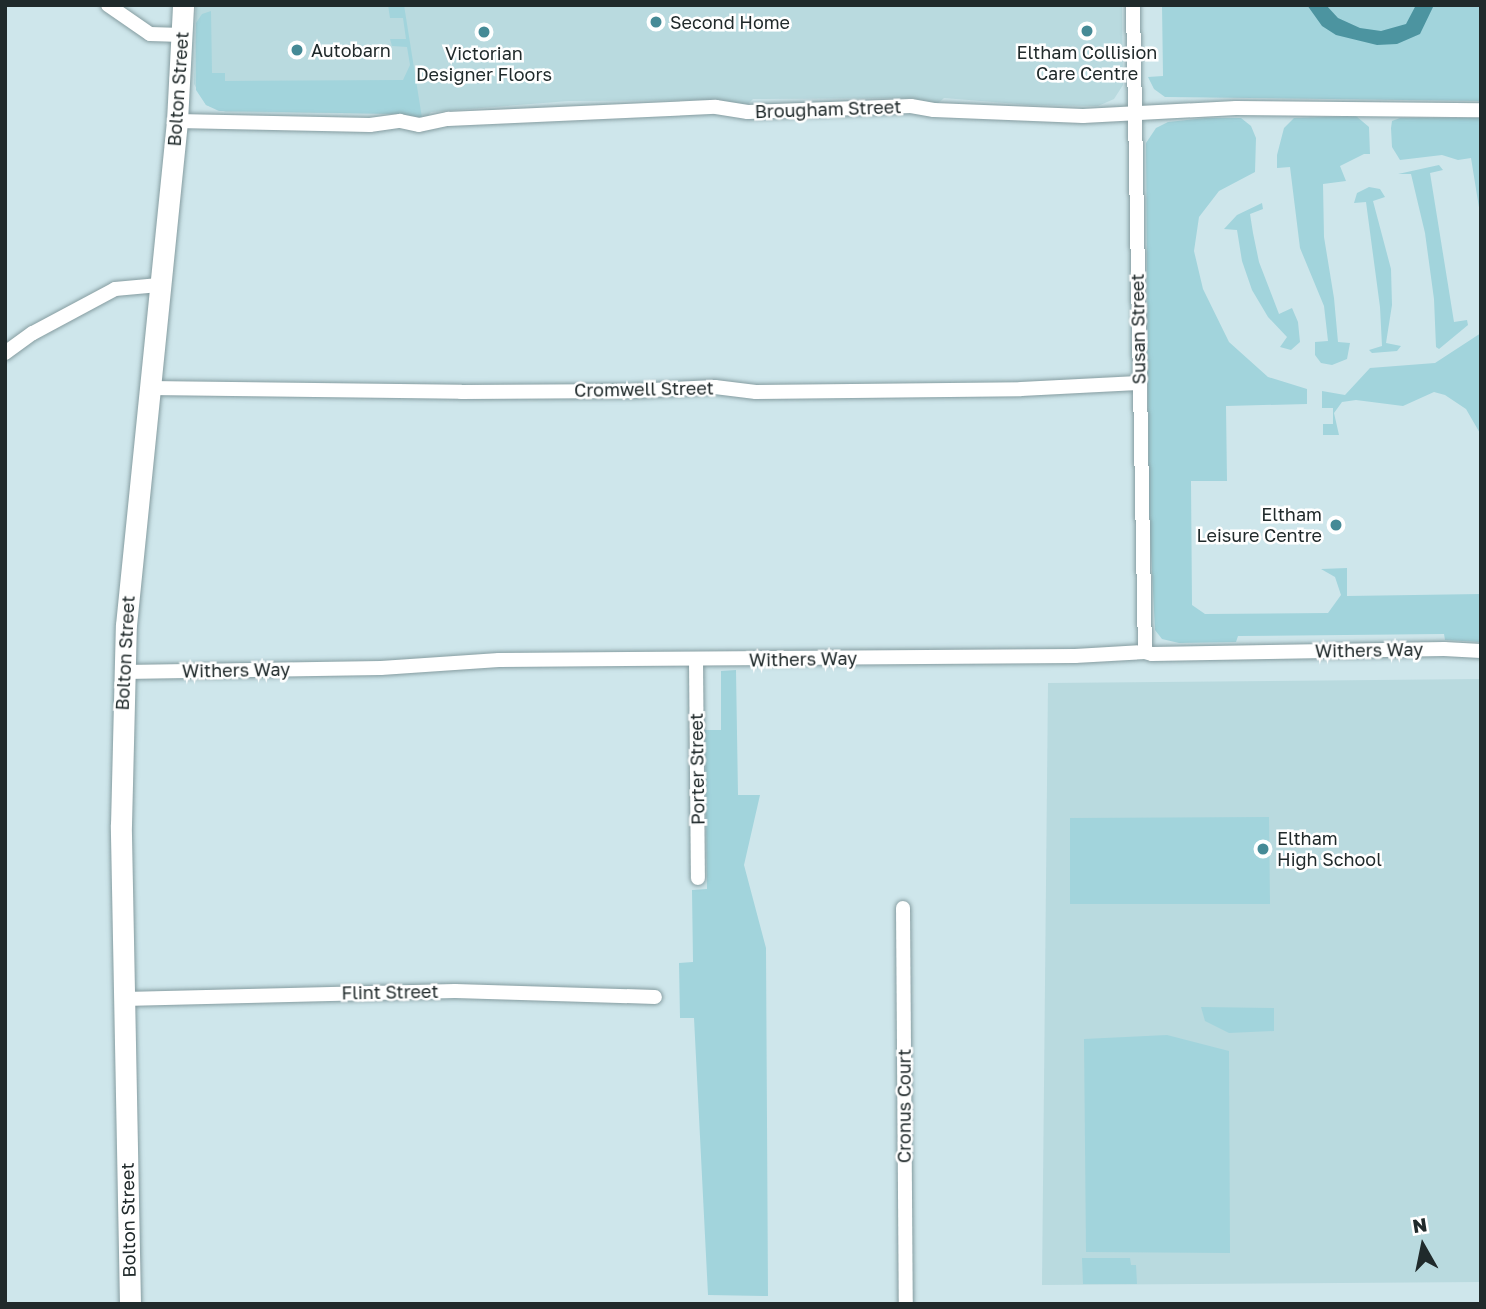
<!DOCTYPE html>
<style>
body{margin:0}
#map{position:relative;width:1486px;height:1309px;overflow:hidden;background:#cee6eb;font-family:"Golos Text",sans-serif}
div>[style]{position:absolute}
.built>*{inset:0;background:#b9dadf}
.green>*{inset:0;background:#a2d4dc}
.water>*{inset:0;background:#4c94a0}
.roads{filter:drop-shadow(0 0 2px #859ca0) drop-shadow(0 0 2px #859ca0)}
.minor>*{height:14px;margin:-7px;padding:0 7px;transform-origin:7px;border-radius:7px;background:#fff}
.secondary>*{height:21px;margin:-10.5px;padding:0 10.5px;transform-origin:10.5px;border-radius:10.5px;background:#fff}
.dots>*{width:19px;height:19px;translate:-50% -50%;box-sizing:border-box;border:4px solid #fff;border-radius:50%}
span{translate:-50% -50%;white-space:nowrap;text-align:center;line-height:1.15;-webkit-text-stroke:5px #fff;paint-order:stroke}
.poi-label{font-size:18px;color:#202a2b}
.left{translate:0 -50%;text-align:left}
.right{translate:-100% -50%;text-align:right}
.street-label{font-size:18px;color:#202a2b}
.frame{position:absolute;inset:0;border:7px solid #202a2b;pointer-events:none}
.north{position:absolute;left:1388px;top:1211px;width:70px;height:70px;-webkit-text-stroke:5px #fff;paint-order:stroke;rotate:351deg;font-size:19px;font-weight:700;line-height:28px;text-align:center;color:#202a2b}
.north::after{content:'';display:block;margin:auto;width:24px;height:32px;background:#202a2b;clip-path:polygon(50% 0,100% 100%,50% 72%,0 100%)}
</style>
<div id="map">
<div class="built">
<div style="clip-path:polygon(196px 5px,1122px 5px,1123px 85px,1114px 99px,1098px 106px,1029px 105px,944px 98px,937px 104px,911px 98px,753px 99px,746px 106px,719px 100px,569px 101px,431px 112px,426px 118px,419px 118px,399px 114px,226px 112px,206px 105px,194px 84px)"></div>
<div style="clip-path:polygon(1481px 679px,1481px 1282px,1042px 1285px,1048px 683px)"></div>
</div>
<div class="green">
<div style="clip-path:polygon(388px 5px,404px 5px,422px 118px,399px 114px,219px 111px,206px 105px,196px 90px,196px 23px,202px 14px,211px 11px,212px 73px,225px 73px,225px 81px,403px 80px,410px 65px,407px 47px,392px 46px,390px 39px,406px 39px,403px 18px,390px 18px)"></div>
<div style="clip-path:polygon(1162px 5px,1481px 5px,1481px 101px,1165px 97px,1154px 89px,1148px 77px,1163px 76px)"></div>
<div style="clip-path:polygon(1356px 116px,1369px 127px,1370px 154px,1364px 154px,1340px 166px,1346px 181px,1323px 184px,1324px 237px,1334px 298px,1338px 342px,1350px 343px,1347px 359px,1332px 365px,1321px 363px,1315px 355px,1315px 342px,1328px 341px,1324px 306px,1300px 248px,1290px 167px,1277px 168px,1277px 155px,1284px 128px,1294px 118px)"></div>
<div style="clip-path:polygon(1206px 118px,1241px 118px,1251px 126px,1256px 138px,1255px 172px,1219px 191px,1199px 217px,1194px 251px,1203px 289px,1229px 342px,1268px 377px,1307px 389px,1307px 404px,1226px 406px,1227px 481px,1191px 481px,1192px 605px,1205px 614px,1328px 613px,1341px 595px,1335px 577px,1321px 569px,1347px 568px,1347px 596px,1481px 594px,1481px 642px,1445px 640px,1444px 634px,1238px 636px,1236px 642px,1179px 643px,1162px 639px,1155px 630px,1149px 512px,1146px 143px,1156px 128px,1168px 122px)"></div>
<div style="clip-path:polygon(1400px 118px,1481px 118px,1481px 220px,1471px 158px,1458px 160px,1442px 155px,1400px 160px,1392px 147px,1391px 128px,1392px 121px)"></div>
<div style="clip-path:polygon(1439px 165px,1443px 170px,1430px 173px,1454px 322px,1467px 320px,1468px 325px,1439px 349px,1436px 347px,1434px 299px,1425px 233px,1411px 174px,1398px 174px)"></div>
<div style="clip-path:polygon(1369px 187px,1380px 189px,1385px 197px,1373px 201px,1391px 269px,1392px 305px,1386px 343px,1401px 346px,1397px 351px,1372px 353px,1369px 350px,1382px 346px,1380px 307px,1366px 202px,1354px 203px,1357px 193px)"></div>
<div style="clip-path:polygon(1262px 203px,1263px 209px,1250px 214px,1253px 233px,1259px 262px,1279px 314px,1292px 308px,1298px 322px,1300px 342px,1291px 350px,1280px 347px,1287px 337px,1268px 317px,1252px 290px,1242px 261px,1237px 230px,1224px 229px,1237px 215px)"></div>
<div style="clip-path:polygon(1481px 333px,1481px 435px,1466px 409px,1445px 395px,1434px 392px,1403px 406px,1356px 400px,1342px 402px,1334px 413px,1339px 435px,1323px 435px,1323px 424px,1333px 424px,1333px 408px,1322px 408px,1322px 391px,1345px 395px,1370px 368px,1435px 363px)"></div>
<div style="clip-path:polygon(736px 670px,738px 795px,760px 795px,744px 865px,766px 948px,768px 1296px,708px 1295px,694px 1018px,680px 1018px,679px 963px,693px 962px,692px 890px,707px 889px,705px 730px,721px 730px,721px 671px)"></div>
<div style="clip-path:polygon(1269px 817px,1270px 904px,1070px 904px,1070px 818px)"></div>
<div style="clip-path:polygon(1201px 1007px,1274px 1008px,1274px 1031px,1229px 1033px,1205px 1021px)"></div>
<div style="clip-path:polygon(1167px 1035px,1229px 1051px,1230px 1253px,1086px 1252px,1084px 1039px)"></div>
<div style="clip-path:polygon(1082px 1258px,1130px 1258px,1131px 1265px,1136px 1265px,1137px 1284px,1083px 1284px)"></div>
</div>
<div class="water">
<div style="clip-path:polygon(1307px 5px,1326px 5px,1338px 18px,1360px 28px,1381px 31px,1406px 24px,1416px 5px,1434px 5px,1420px 34px,1397px 44px,1377px 45px,1336px 35px,1322px 26px)"></div>
</div>
<div class="roads">
<div class="minor">
<div style="left:108px;top:5px;width:51px;rotate:34.6deg"></div>
<div style="left:150px;top:34px;width:32px;rotate:2deg"></div>
<div style="left:1133px;top:5px;width:647px;rotate:88.94deg"></div>
<div style="left:177px;top:121px;width:193px;rotate:1.2deg"></div>
<div style="left:370px;top:125px;width:30px;rotate:-8deg"></div>
<div style="left:400px;top:121px;width:19px;rotate:12deg"></div>
<div style="left:419px;top:125px;width:30px;rotate:-12deg"></div>
<div style="left:448px;top:119px;width:268px;rotate:-2.6deg"></div>
<div style="left:716px;top:107px;width:32px;rotate:9deg"></div>
<div style="left:748px;top:112px;width:163px;rotate:-2.1deg"></div>
<div style="left:911px;top:106px;width:23px;rotate:10deg"></div>
<div style="left:934px;top:110px;width:149px;rotate:2.3deg"></div>
<div style="left:1083px;top:116px;width:153px;rotate:-3deg"></div>
<div style="left:1236px;top:108px;width:245px;rotate:0.5deg"></div>
<div style="left:5px;top:353px;width:34px;rotate:-36deg"></div>
<div style="left:33px;top:333px;width:93px;rotate:-28.2deg"></div>
<div style="left:115px;top:289px;width:44px;rotate:-5.2deg"></div>
<div style="left:149px;top:388px;width:312px;rotate:0.7deg"></div>
<div style="left:461px;top:392px;width:171px;rotate:-0.3deg"></div>
<div style="left:632px;top:391px;width:83px;rotate:-2.8deg"></div>
<div style="left:715px;top:387px;width:41px;rotate:7deg"></div>
<div style="left:756px;top:392px;width:265px;rotate:-0.6deg"></div>
<div style="left:1021px;top:389px;width:117px;rotate:-2.9deg"></div>
<div style="left:696px;top:660px;width:218px;rotate:89.5deg"></div>
<div style="left:124px;top:672px;width:257px;rotate:-0.9deg"></div>
<div style="left:381px;top:668px;width:118px;rotate:-3.9deg"></div>
<div style="left:499px;top:660px;width:576px;rotate:-0.4deg"></div>
<div style="left:1075px;top:656px;width:70px;rotate:-3.3deg"></div>
<div style="left:1145px;top:652px;width:7px;rotate:16deg"></div>
<div style="left:1152px;top:654px;width:292px;rotate:-1deg"></div>
<div style="left:1444px;top:649px;width:37px;rotate:3deg"></div>
<div style="left:903px;top:908px;width:396px;rotate:89.6deg"></div>
<div style="left:124px;top:999px;width:331px;rotate:-1.4deg"></div>
<div style="left:455px;top:991px;width:200px;rotate:1.7deg"></div>
</div>
<div class="secondary">
<div style="left:130px;top:1304px;width:479px;rotate:-91.1deg"></div>
<div style="left:121px;top:825px;width:200px;rotate:-88.6deg"></div>
<div style="left:126px;top:625px;width:507px;rotate:-84.22deg"></div>
<div style="left:177px;top:121px;width:116px;rotate:-87deg"></div>
</div>
</div>
<div class="dots">
<div style="left:656px;top:22px;background:#458a96"></div>
<div style="left:1087px;top:31px;background:#458a96"></div>
<div style="left:484px;top:32px;background:#458a96"></div>
<div style="left:297px;top:50px;background:#458a96"></div>
<div style="left:1336px;top:525px;background:#458a96"></div>
<div style="left:1263px;top:849px;background:#458a96"></div>
</div>
<div class="poi-label">
<span class="left" style="left:670px;top:22px">Second Home</span>
<span class="left" style="left:311px;top:50px">Autobarn</span>
<span style="left:1087px;top:63px">Eltham Collision<br>Care Centre</span>
<span style="left:484px;top:64px">Victorian<br>Designer Floors</span>
<span class="right" style="left:1322px;top:525px">Eltham<br>Leisure Centre</span>
<span class="left" style="left:1277px;top:849px">Eltham<br>High School</span>
</div>
<div class="street-label">
<span style="left:178px;top:89px;rotate:-86deg">Bolton Street</span>
<span style="left:828px;top:109px;rotate:-2deg">Brougham Street</span>
<span style="left:1138px;top:329px;rotate:-91deg">Susan Street</span>
<span style="left:644px;top:389px;rotate:-1deg">Cromwell Street</span>
<span style="left:1369px;top:650px;rotate:-1deg">Withers Way</span>
<span style="left:125px;top:653px;rotate:-87deg">Bolton Street</span>
<span style="left:803px;top:659px;rotate:-1deg">Withers Way</span>
<span style="left:236px;top:670px;rotate:-1deg">Withers Way</span>
<span style="left:697px;top:769px;rotate:-91deg">Porter Street</span>
<span style="left:390px;top:992px;rotate:-1deg">Flint Street</span>
<span style="left:904px;top:1106px;rotate:-90deg">Cronus Court</span>
<span style="left:128px;top:1220px;rotate:-91deg">Bolton Street</span>
</div>
<div class="frame"></div>
<div class="north">N</div>
</div>
